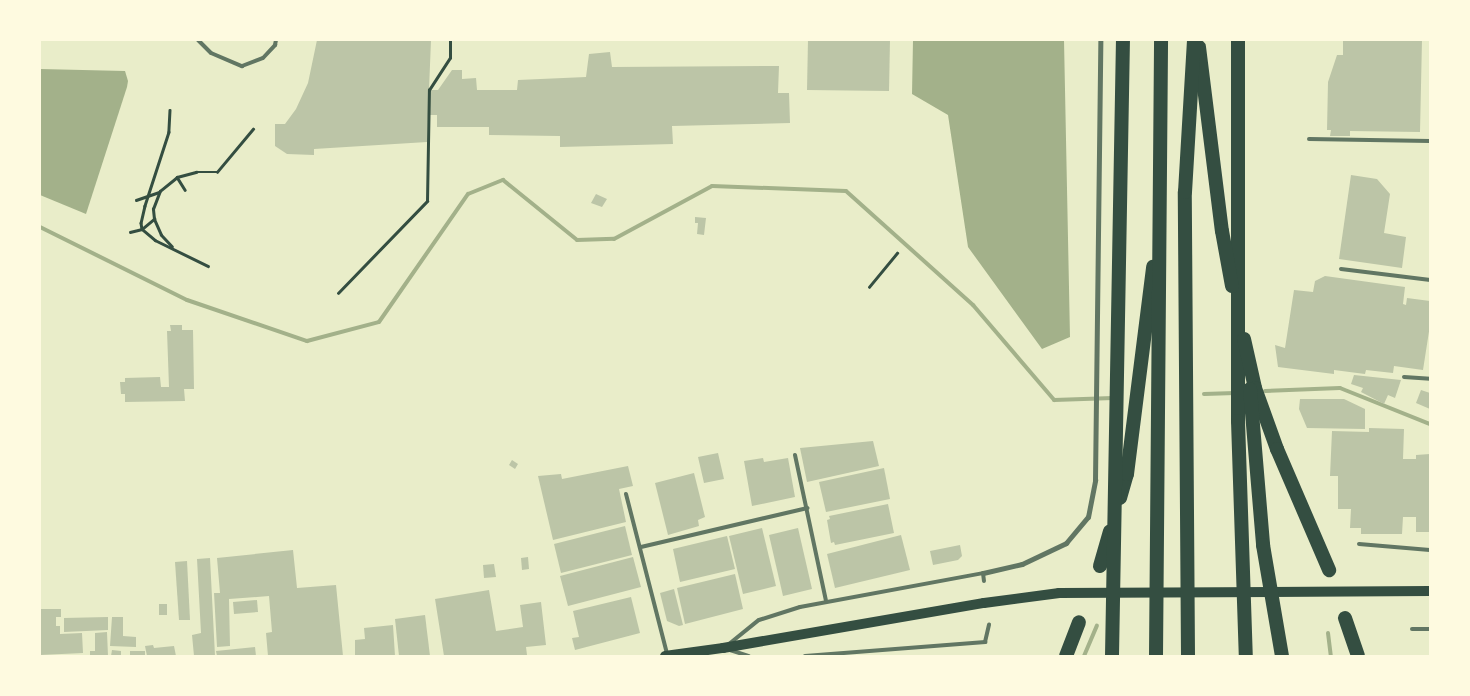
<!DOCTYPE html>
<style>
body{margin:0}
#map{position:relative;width:1470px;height:696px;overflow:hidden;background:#e9edc9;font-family:"Sofia Sans Condensed",sans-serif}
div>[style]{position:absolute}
.water>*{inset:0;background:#a3b18a}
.stream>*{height:4px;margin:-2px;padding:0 2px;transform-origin:2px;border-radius:2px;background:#a3b18a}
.building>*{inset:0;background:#bcc5a7}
.path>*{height:2.5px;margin:-1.25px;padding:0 1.25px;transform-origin:1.25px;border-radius:1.25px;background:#344e41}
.service>*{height:4px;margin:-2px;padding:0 2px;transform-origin:2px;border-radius:2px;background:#617663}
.minor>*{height:5px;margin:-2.5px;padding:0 2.5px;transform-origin:2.5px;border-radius:2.5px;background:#617663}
.secondary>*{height:10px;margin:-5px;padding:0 5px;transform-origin:5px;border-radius:5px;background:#344e41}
.motorway>*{height:14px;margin:-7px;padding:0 7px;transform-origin:7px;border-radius:7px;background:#344e41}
span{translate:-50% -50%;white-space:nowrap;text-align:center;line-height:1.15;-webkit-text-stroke:4px #fefae0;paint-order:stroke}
.frame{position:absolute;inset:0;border:41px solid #fefae0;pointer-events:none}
</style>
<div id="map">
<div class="water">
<div style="clip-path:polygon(913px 40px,1064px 40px,1070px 337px,1042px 349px,968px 247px,948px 115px,912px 94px)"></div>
<div style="clip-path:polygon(40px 69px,125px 71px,128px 81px,127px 87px,86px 214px,40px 195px)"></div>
</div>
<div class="stream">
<div style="left:40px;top:227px;width:164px;rotate:26.4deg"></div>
<div style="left:187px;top:300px;width:127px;rotate:18.9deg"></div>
<div style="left:307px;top:341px;width:74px;rotate:-14.8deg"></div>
<div style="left:379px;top:322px;width:156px;rotate:-55.2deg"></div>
<div style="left:468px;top:194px;width:38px;rotate:-22deg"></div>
<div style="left:503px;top:180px;width:95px;rotate:39deg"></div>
<div style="left:577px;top:240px;width:37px;rotate:-2deg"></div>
<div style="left:614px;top:239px;width:111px;rotate:-28.4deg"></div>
<div style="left:712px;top:186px;width:134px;rotate:2.1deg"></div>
<div style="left:846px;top:191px;width:171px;rotate:41.9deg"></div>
<div style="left:973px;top:305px;width:125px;rotate:49.5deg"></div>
<div style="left:1054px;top:400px;width:59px;rotate:-1.9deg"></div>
<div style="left:1265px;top:391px;width:75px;rotate:-2.3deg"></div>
<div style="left:1340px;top:388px;width:97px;rotate:21.8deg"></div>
<div style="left:1204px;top:394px;width:31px;rotate:-2deg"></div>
<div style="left:1328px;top:633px;width:23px;rotate:83deg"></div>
<div style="left:1084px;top:656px;width:33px;rotate:-67deg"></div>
</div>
<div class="building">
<div style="clip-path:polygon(317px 40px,431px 40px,429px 90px,438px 90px,452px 70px,462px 70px,462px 79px,476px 78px,477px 90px,517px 90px,518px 80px,586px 77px,589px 54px,610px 52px,612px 67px,779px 66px,778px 93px,789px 93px,790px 123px,672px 126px,673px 144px,560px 147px,560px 136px,489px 135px,489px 127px,437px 127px,437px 115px,428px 115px,427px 142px,314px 149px,314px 155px,287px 154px,275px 146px,275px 124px,285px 124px,296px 109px,308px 83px)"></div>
<div style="clip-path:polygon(808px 40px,890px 40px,889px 91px,807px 90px)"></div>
<div style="clip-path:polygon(1343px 40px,1422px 40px,1420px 132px,1350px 131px,1350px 136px,1330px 136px,1331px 130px,1327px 130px,1328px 82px,1337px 55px,1343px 55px)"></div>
<div style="clip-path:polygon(1351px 175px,1377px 179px,1390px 194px,1384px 233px,1406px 237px,1402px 268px,1339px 259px)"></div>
<div style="clip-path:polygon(596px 194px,607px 199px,602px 207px,591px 203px)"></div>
<div style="clip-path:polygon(695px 217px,706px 218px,704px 235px,697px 234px,698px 223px,695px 223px)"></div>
<div style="clip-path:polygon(1325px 276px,1405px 287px,1403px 304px,1406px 305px,1407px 298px,1430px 301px,1430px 325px,1423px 370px,1394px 366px,1393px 373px,1366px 370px,1365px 374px,1334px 370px,1334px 374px,1278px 367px,1275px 345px,1285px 348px,1294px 290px,1313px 292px,1315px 281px)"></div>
<div style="clip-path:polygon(170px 325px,182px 325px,182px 330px,193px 330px,194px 389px,184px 389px,185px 401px,125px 402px,125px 394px,121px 394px,120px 382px,125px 382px,125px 378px,160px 377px,161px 387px,169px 387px,167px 331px,171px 331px)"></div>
<div style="clip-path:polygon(1354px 375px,1401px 380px,1395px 398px,1388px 395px,1384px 404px,1361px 392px,1363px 388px,1351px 384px)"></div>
<div style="clip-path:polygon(1421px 390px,1430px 393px,1430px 409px,1416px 403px)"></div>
<div style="clip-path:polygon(1300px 399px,1344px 399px,1365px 409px,1365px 429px,1307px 428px,1299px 409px)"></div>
<div style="clip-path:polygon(1369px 428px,1404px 429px,1403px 459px,1416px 459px,1416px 455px,1430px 454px,1430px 532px,1416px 532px,1416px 517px,1403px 517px,1402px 534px,1361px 534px,1361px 528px,1350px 528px,1351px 509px,1338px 509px,1338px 476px,1330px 476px,1332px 431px,1369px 432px)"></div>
<div style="clip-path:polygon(873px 441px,879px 466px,807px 482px,800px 448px)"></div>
<div style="clip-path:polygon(718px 453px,724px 479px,704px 483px,698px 457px)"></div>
<div style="clip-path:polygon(763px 458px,764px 462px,788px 458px,795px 497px,752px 506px,744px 461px)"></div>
<div style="clip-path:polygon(512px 460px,518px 464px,515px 469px,509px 465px)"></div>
<div style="clip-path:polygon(628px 466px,633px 486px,619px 489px,626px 522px,553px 540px,538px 476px,561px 474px,562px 479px)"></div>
<div style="clip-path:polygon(884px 468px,890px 499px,826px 512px,819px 482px)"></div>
<div style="clip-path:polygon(694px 473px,705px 517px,698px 520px,699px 526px,668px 535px,655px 483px)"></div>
<div style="clip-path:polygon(888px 504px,894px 533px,835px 545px,834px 542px,831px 543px,827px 520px,830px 519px,829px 516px)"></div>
<div style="clip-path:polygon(625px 526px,632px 555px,561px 573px,554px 544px)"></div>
<div style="clip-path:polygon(762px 528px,776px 586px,743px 594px,729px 536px)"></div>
<div style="clip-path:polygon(798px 528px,812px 589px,783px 596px,769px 535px)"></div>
<div style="clip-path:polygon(901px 535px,910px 570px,835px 588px,827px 554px)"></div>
<div style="clip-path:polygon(727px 536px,735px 569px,680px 582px,673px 549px)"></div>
<div style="clip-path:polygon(960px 545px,962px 556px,958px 560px,933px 565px,930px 551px)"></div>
<div style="clip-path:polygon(293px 550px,297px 588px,336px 585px,343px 656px,268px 656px,266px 633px,272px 632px,269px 596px,229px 599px,230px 646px,217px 647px,214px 593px,220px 593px,217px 558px)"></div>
<div style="clip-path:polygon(528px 557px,529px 569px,522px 570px,521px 558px)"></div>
<div style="clip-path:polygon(633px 557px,641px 587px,568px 606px,560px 576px)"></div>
<div style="clip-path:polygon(210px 558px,215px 656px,194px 656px,192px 635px,201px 633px,197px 559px)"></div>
<div style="clip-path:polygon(187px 561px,190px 620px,179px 620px,175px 562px)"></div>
<div style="clip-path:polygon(494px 564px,496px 577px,484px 578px,483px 565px)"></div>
<div style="clip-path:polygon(735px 574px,743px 609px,685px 624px,677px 588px)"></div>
<div style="clip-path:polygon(674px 589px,683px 625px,679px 626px,667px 621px,660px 593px)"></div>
<div style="clip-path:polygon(489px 590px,496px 631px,523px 627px,520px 605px,541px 602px,546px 645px,526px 647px,527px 655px,520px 656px,444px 656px,435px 599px)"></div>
<div style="clip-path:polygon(631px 597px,640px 633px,575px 650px,572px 638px,579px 637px,573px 611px)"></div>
<div style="clip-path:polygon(257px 600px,258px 612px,234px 614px,233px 602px)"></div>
<div style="clip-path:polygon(159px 604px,167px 604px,167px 615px,159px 615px)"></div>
<div style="clip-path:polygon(40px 609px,61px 609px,61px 617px,56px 617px,56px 626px,60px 626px,60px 634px,82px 633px,83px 653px,40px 655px)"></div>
<div style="clip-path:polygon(425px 615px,430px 656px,399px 656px,395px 619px)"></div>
<div style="clip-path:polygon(108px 617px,108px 630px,64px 632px,64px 618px)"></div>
<div style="clip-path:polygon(112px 617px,123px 617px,123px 636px,136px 637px,136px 647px,110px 646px)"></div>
<div style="clip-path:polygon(393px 625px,395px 656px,355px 656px,355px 640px,365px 639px,364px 628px)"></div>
<div style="clip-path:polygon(107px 632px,108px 656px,90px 656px,90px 651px,95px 651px,95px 633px)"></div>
<div style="clip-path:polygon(153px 645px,154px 648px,174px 646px,176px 656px,147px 656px,145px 646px)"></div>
<div style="clip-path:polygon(255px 647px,256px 656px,217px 656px,216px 651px)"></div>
<div style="clip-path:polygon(112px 650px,121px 651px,121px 656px,111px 656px)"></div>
<div style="clip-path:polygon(130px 651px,145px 651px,145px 656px,130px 656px)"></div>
</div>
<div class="path">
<div style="left:170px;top:110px;width:22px;rotate:93deg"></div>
<div style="left:169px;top:132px;width:78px;rotate:108deg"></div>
<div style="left:145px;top:206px;width:17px;rotate:103deg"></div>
<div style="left:141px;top:223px;width:6px;rotate:81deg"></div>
<div style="left:142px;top:229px;width:17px;rotate:40deg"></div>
<div style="left:155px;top:240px;width:59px;rotate:26.1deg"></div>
<div style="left:177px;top:177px;width:15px;rotate:58deg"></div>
<div style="left:136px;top:200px;width:24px;rotate:-19deg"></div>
<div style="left:130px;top:232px;width:12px;rotate:-14deg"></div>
<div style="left:142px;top:229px;width:16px;rotate:-40deg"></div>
<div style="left:172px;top:247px;width:16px;rotate:-133deg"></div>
<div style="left:161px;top:235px;width:17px;rotate:-114deg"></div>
<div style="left:154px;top:219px;width:10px;rotate:-96deg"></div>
<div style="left:153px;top:209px;width:19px;rotate:-69deg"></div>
<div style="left:160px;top:191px;width:22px;rotate:-39deg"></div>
<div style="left:177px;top:177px;width:20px;rotate:-15deg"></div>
<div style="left:196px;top:172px;width:21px"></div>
<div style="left:217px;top:172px;width:56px;rotate:-50.1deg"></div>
<div style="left:869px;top:287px;width:44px;rotate:-50.5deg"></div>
<div style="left:338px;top:293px;width:128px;rotate:-45.9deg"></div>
<div style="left:427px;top:201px;width:111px;rotate:-89deg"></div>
<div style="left:429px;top:90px;width:38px;rotate:-57deg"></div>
<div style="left:450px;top:58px;width:18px;rotate:-90deg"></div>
</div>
<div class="service">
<div style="left:198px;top:40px;width:18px;rotate:45deg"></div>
<div style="left:211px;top:53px;width:34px;rotate:23deg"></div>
<div style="left:242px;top:66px;width:22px;rotate:-21deg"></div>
<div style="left:263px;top:58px;width:18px;rotate:-47deg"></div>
<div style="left:275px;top:45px;width:5px;rotate:-79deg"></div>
<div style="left:1309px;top:139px;width:121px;rotate:0.9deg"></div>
<div style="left:1341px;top:269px;width:90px;rotate:7deg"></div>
<div style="left:1404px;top:377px;width:26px;rotate:4deg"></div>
<div style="left:795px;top:455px;width:149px;rotate:78deg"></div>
<div style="left:626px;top:494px;width:165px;rotate:75.6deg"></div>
<div style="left:1359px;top:544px;width:71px;rotate:4.8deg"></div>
<div style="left:641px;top:547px;width:171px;rotate:-13.2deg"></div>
<div style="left:1412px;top:629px;width:18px"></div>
<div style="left:729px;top:644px;width:38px;rotate:-39deg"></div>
<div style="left:759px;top:620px;width:43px;rotate:-17.6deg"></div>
<div style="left:800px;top:607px;width:186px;rotate:-10.5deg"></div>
<div style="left:983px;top:573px;width:8px;rotate:83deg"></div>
<div style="left:730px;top:650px;width:20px;rotate:18deg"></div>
<div style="left:805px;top:656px;width:181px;rotate:-4.4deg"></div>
<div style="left:985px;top:642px;width:18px;rotate:-77deg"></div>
</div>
<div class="minor">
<div style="left:983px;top:573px;width:40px;rotate:-13deg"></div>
<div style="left:1022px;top:564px;width:49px;rotate:-25.5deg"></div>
<div style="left:1066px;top:543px;width:34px;rotate:-50deg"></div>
<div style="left:1088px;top:517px;width:38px;rotate:-79deg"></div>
<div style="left:1095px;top:480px;width:440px;rotate:-89.3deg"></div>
</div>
<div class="secondary">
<div style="left:665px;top:656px;width:59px;rotate:-7.9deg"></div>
<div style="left:723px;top:648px;width:265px;rotate:-9.8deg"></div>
<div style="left:984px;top:603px;width:76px;rotate:-7.6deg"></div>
<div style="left:1059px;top:593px;width:371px;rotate:-0.3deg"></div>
</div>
<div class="motorway">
<div style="left:1238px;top:40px;width:381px;rotate:90deg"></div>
<div style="left:1238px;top:421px;width:235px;rotate:88.1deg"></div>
<div style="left:1199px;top:47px;width:185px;rotate:82.9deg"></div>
<div style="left:1222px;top:231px;width:56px;rotate:79.7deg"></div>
<div style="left:1244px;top:339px;width:50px;rotate:77.3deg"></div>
<div style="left:1255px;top:388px;width:65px;rotate:70.2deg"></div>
<div style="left:1277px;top:449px;width:132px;rotate:66.7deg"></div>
<div style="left:1250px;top:389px;width:157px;rotate:85.2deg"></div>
<div style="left:1263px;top:545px;width:113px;rotate:80.3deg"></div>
<div style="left:1120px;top:498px;width:25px;rotate:-74deg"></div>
<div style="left:1127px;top:474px;width:209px;rotate:-82.8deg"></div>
<div style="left:1100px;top:566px;width:36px;rotate:-74deg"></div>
<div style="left:1345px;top:618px;width:40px;rotate:71.1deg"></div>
<div style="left:1066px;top:656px;width:36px;rotate:-69deg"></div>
<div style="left:1112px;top:656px;width:616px;rotate:-88.98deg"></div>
<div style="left:1156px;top:656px;width:616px;rotate:-89.53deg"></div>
<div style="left:1188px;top:656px;width:464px;rotate:-90.4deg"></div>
<div style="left:1185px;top:192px;width:152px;rotate:-86.6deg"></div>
</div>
<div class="frame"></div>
</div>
